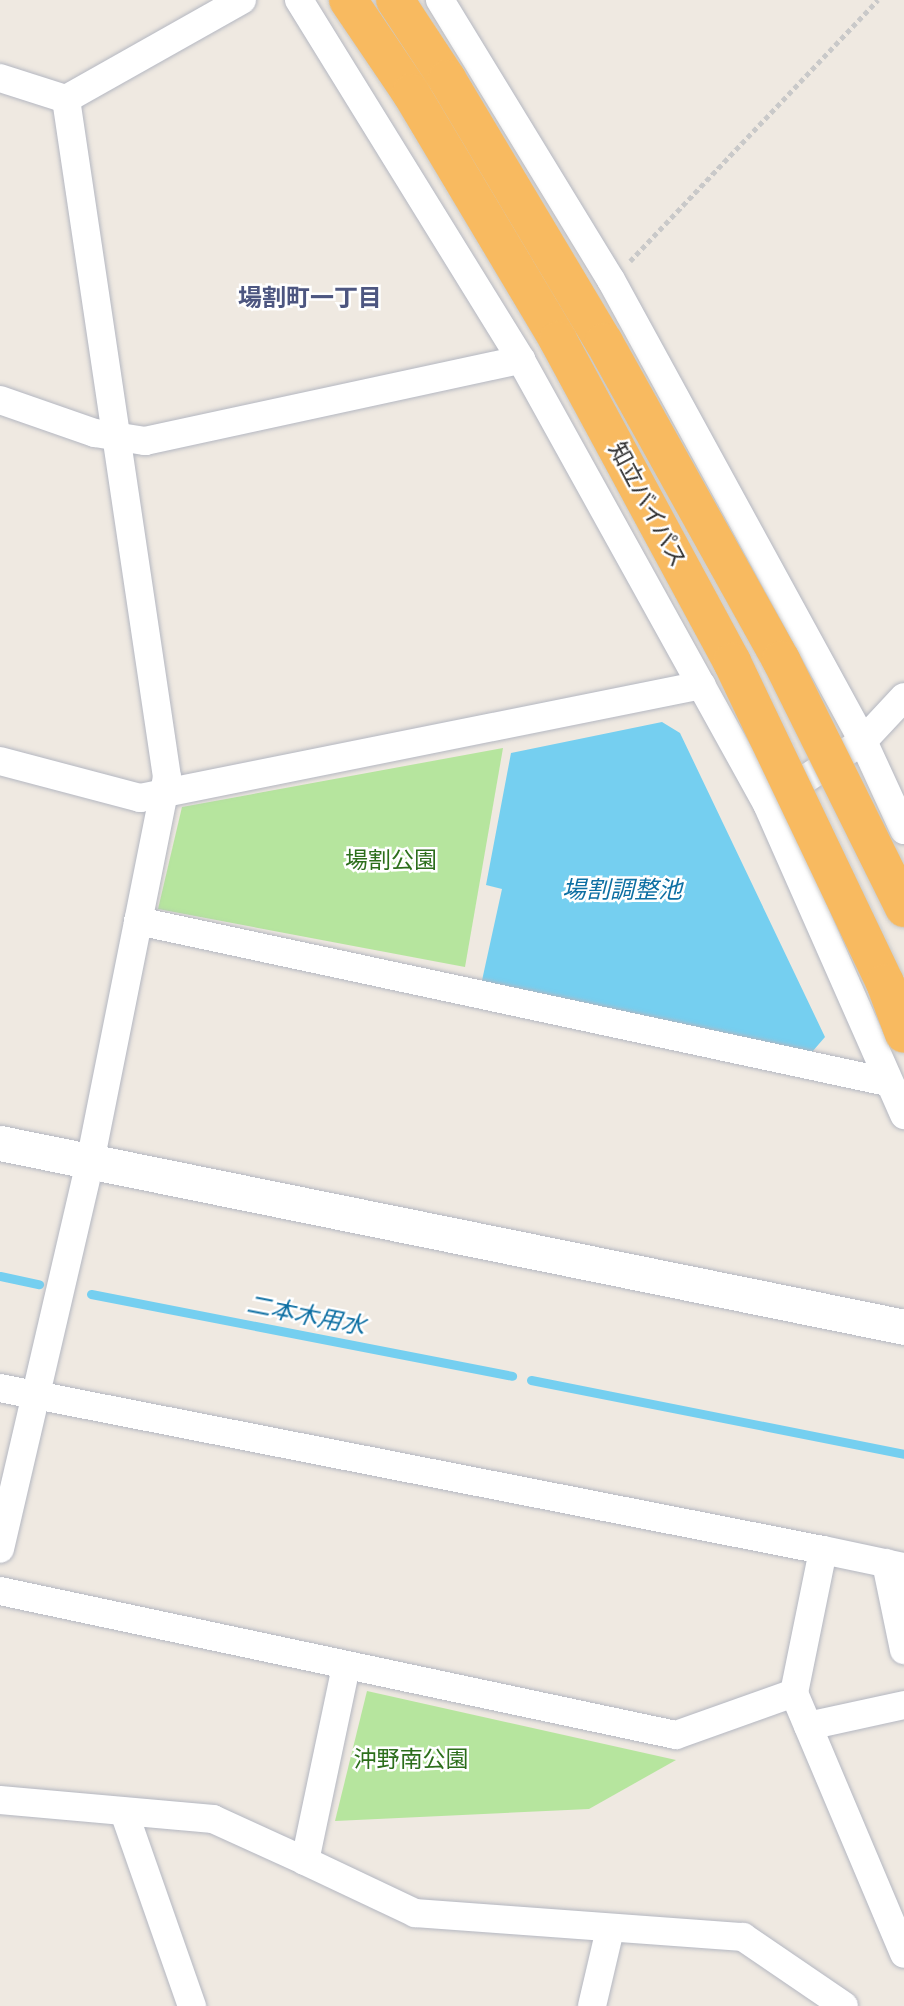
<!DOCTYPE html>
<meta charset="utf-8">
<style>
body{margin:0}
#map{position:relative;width:904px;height:2006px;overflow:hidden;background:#efe9e1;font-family:"Varela Round","Noto Sans JP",sans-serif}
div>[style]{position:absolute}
.green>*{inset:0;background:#b6e59e}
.water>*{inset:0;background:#75cff0}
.stream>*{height:9px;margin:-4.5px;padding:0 4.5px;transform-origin:4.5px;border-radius:4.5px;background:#75cff0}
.path>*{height:4.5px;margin-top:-2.25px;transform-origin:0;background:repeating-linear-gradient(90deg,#c9c9c9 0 5px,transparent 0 8.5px)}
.roads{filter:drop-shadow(0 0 2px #b4b7c1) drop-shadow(0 0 2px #b4b7c1)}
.minor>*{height:28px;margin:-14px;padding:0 14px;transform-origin:14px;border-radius:14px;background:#fff}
.tertiary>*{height:35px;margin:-17.5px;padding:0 17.5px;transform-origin:17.5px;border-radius:17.5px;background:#fff}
.bridges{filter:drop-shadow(0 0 2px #c9c9c9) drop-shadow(0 0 2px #c9c9c9)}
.trunk-bridge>*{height:38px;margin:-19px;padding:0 19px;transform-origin:19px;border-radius:19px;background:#f8ba60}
span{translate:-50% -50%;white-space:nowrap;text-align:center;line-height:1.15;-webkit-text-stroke:5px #fff;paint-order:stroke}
.street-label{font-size:23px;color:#2e2e2e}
.park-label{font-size:23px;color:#2c6e1b}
.neighbourhood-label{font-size:24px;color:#4d5680;font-weight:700}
.water-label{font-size:24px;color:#0d6fa3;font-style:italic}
</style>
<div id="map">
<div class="green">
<div style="clip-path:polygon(503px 748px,465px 967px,158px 909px,182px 807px)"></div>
<div style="clip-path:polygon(367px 1691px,676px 1760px,589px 1809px,335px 1821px)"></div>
</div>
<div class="water">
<div style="clip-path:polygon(662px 722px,680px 733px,825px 1037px,812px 1052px,481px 985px,502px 889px,486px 885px,511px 753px)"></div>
</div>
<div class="stream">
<div style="left:0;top:1276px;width:40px;rotate:12deg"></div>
<div style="left:91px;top:1294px;width:429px;rotate:11deg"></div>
<div style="left:531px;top:1380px;width:380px;rotate:11.2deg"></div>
</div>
<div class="path">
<div style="left:630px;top:261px;width:360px;rotate:-46.5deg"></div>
</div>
<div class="roads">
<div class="minor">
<div style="left:299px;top:0;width:423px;rotate:58.3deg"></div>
<div style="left:521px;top:360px;width:508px;rotate:61.01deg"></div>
<div style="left:767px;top:804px;width:340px;rotate:66.2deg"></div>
<div style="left:440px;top:0;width:328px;rotate:58.6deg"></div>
<div style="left:611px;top:280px;width:525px;rotate:61.34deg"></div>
<div style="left:863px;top:741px;width:98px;rotate:65.3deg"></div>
<div style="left:0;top:78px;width:69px;rotate:17.7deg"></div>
<div style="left:66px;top:99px;width:685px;rotate:81.53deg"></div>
<div style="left:167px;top:777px;width:393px;rotate:101.3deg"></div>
<div style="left:90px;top:1162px;width:397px;rotate:103.1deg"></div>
<div style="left:66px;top:99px;width:202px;rotate:-29.4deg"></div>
<div style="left:0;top:400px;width:101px;rotate:19.2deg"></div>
<div style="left:95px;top:433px;width:51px;rotate:9.1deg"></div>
<div style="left:145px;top:441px;width:385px;rotate:-12.2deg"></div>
<div style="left:0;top:761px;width:145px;rotate:14.8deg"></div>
<div style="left:140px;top:798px;width:573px;rotate:-11.37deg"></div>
<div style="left:778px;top:797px;width:102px;rotate:-33.4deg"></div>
<div style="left:863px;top:741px;width:60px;rotate:-47deg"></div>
<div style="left:138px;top:921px;width:766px;rotate:12.13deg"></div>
<div style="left:0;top:1388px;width:839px;rotate:11.14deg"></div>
<div style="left:886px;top:1563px;width:89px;rotate:78.3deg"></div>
<div style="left:0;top:1591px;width:691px;rotate:12.03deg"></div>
<div style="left:676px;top:1735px;width:125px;rotate:-19.6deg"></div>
<div style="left:794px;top:1693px;width:146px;rotate:-78.5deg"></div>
<div style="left:823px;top:1550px;width:83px;rotate:11.9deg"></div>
<div style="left:794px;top:1693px;width:283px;rotate:67.1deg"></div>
<div style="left:808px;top:1726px;width:98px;rotate:-12.3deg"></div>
<div style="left:0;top:1800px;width:214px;rotate:5.1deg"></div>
<div style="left:213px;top:1819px;width:101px;rotate:24.5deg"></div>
<div style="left:305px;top:1861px;width:198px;rotate:-78.1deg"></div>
<div style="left:124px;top:1812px;width:206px;rotate:70.7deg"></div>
<div style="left:305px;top:1861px;width:122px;rotate:25.3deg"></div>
<div style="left:415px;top:1913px;width:329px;rotate:4.2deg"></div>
<div style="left:743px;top:1937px;width:122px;rotate:34.3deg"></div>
<div style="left:592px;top:2006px;width:79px;rotate:-76.8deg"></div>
</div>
<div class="tertiary">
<div style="left:0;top:1143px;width:923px;rotate:11.5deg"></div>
</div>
</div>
<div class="bridges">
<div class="trunk-bridge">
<div style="left:348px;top:0;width:112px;rotate:55.9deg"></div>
<div style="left:411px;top:93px;width:287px;rotate:59.2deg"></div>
<div style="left:558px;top:340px;width:366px;rotate:61.6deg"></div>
<div style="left:732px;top:662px;width:356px;rotate:64.5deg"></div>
<div style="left:885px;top:983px;width:54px;rotate:69.6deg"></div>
<div style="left:395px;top:0;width:95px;rotate:56.6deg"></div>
<div style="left:447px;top:79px;width:306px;rotate:59.2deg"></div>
<div style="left:604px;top:342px;width:364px;rotate:60.9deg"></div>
<div style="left:781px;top:660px;width:277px;rotate:63.6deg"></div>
</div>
</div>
<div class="street-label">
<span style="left:647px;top:505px;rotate:62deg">知立バイパス</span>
</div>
<div class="park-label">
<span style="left:391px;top:861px">場割公園</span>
<span style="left:411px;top:1760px">沖野南公園</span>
</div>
<div class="neighbourhood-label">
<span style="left:310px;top:299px">場割町一丁目</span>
</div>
<div class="water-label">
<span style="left:622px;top:891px">場割調整池</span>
<span style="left:306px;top:1316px;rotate:11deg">二本木用水</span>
</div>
</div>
